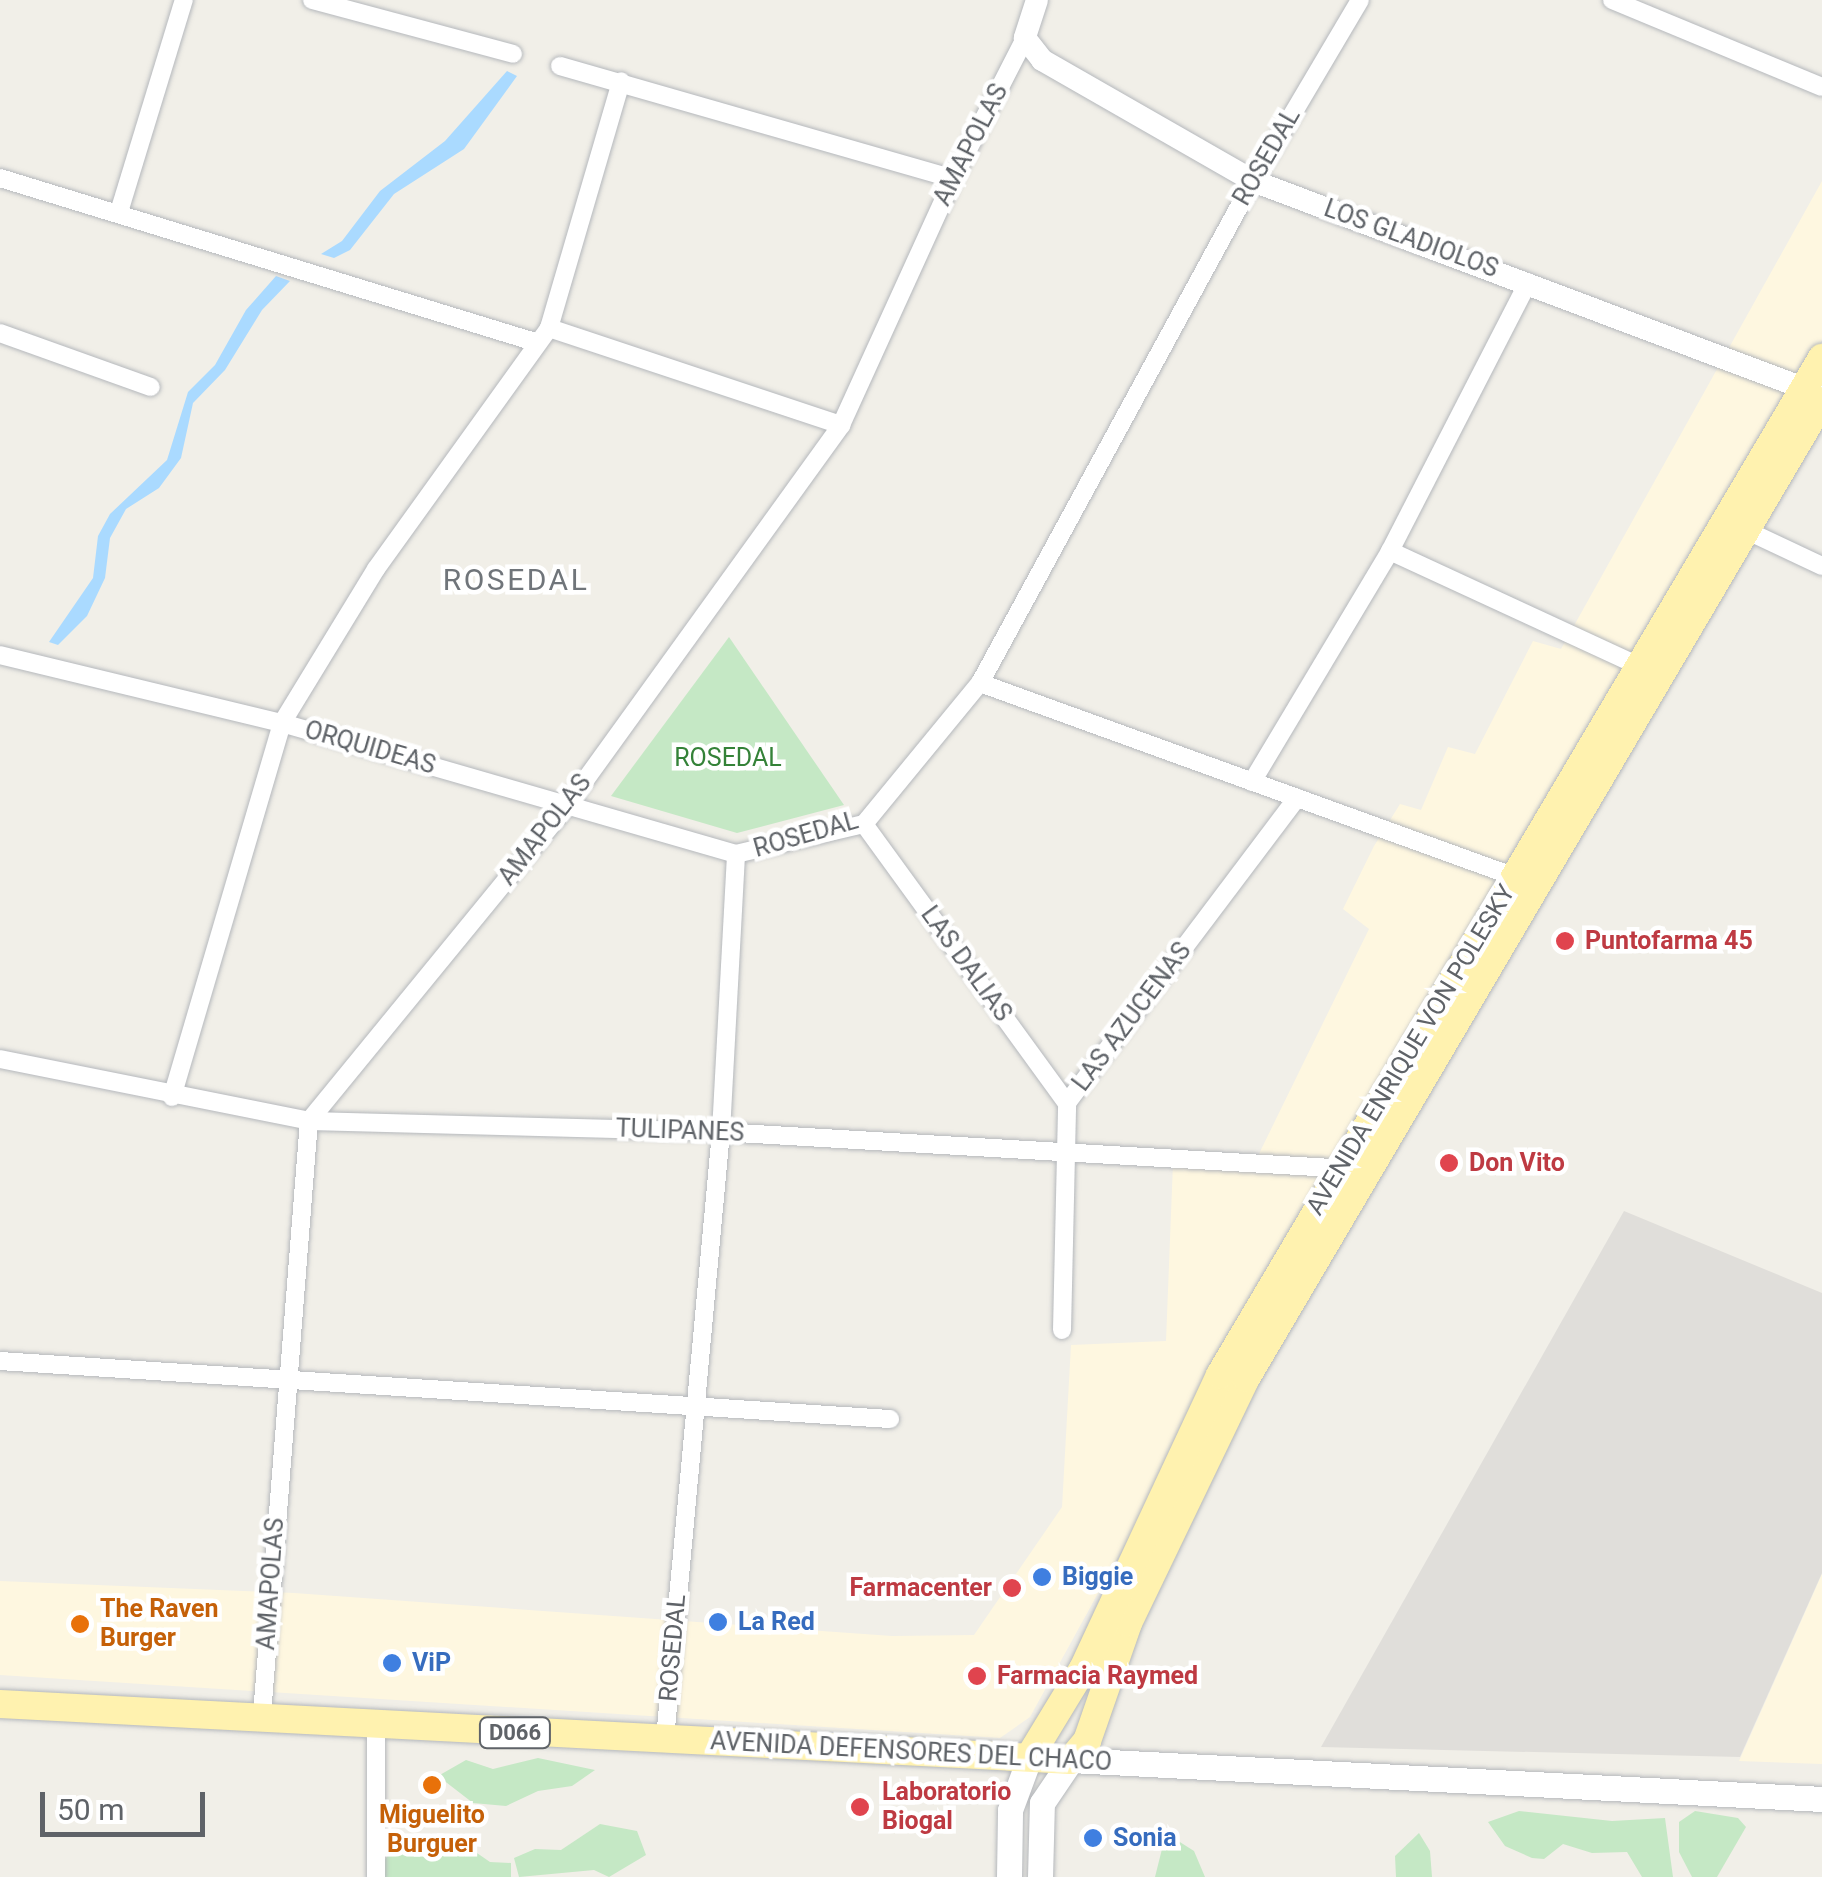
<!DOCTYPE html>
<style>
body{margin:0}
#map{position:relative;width:1822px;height:1877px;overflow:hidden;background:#f1efe8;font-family:Roboto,sans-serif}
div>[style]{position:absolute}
.commercial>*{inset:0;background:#fef7e0}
.industrial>*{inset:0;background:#e0deda}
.green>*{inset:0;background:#c5e8c5}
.water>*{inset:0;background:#aadaff}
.roads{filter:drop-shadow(0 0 2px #b5b8bc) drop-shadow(0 0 2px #b5b8bc)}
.minor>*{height:18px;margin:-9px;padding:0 9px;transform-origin:9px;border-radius:9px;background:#fff}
.tertiary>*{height:22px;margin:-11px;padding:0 11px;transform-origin:11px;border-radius:11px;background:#fff}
.secondary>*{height:25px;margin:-12.5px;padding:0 12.5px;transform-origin:12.5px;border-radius:12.5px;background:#fff}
.primary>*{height:28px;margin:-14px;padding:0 14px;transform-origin:14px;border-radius:14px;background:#fff2af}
.dots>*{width:28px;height:28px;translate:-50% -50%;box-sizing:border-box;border:5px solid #fff;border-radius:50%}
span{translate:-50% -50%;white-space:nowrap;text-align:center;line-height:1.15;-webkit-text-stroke:9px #fff;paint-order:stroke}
.shield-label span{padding:2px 8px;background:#fff;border:2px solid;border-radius:8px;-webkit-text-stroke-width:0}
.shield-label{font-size:22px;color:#5f6368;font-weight:700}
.street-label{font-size:25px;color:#5f6368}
.park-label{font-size:25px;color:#348238}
.health-label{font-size:25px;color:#be3a42;font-weight:700}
.left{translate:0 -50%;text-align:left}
.right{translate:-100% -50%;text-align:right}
.shop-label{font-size:25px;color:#366cbe;font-weight:700}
.food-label{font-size:25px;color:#c56008;font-weight:700}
.quarter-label{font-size:30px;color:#70757a;letter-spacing:2.5px}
.scale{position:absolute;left:40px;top:1792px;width:165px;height:45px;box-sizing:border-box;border:5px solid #5f6368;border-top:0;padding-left:12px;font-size:30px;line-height:35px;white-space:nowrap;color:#5f6368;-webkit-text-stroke:8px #fff;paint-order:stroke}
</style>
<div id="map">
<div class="commercial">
<div style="clip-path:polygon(1822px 181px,1822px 340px,1390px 1062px,1030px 1717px,1000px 1738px,0 1675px,0 1581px,294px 1593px,892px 1636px,974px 1635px,1062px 1507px,1071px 1345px,1166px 1341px,1173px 1163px,1253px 1166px,1369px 929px,1343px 909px,1374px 846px,1400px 804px,1421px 810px,1448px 747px,1475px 754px,1533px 641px,1561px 649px)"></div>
<div style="clip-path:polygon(1822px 1574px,1822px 1764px,1739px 1761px)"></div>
</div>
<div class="industrial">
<div style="clip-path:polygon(1624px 1211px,1822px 1293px,1822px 1573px,1740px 1757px,1321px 1747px)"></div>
</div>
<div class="green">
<div style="clip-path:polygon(729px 637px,844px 805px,737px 833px,611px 796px)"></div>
<div style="clip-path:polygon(538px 1758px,595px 1770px,572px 1786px,538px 1791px,506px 1806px,473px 1803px,438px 1776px,466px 1760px,493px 1769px)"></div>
<div style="clip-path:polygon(1519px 1811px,1612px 1821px,1665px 1818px,1673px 1877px,1642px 1877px,1627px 1852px,1592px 1853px,1563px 1844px,1544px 1859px,1532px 1858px,1505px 1846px,1488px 1822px)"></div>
<div style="clip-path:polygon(1695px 1811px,1738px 1818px,1746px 1827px,1717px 1877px,1692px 1877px,1679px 1852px,1679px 1822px)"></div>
<div style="clip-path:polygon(600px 1824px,637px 1831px,646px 1855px,609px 1877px,594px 1870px,519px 1877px,514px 1858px,535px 1849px,561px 1850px)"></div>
<div style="clip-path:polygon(1419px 1833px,1430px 1851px,1432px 1877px,1396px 1877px,1395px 1856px)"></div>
<div style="clip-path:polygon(1172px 1837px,1194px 1851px,1205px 1877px,1155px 1877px,1164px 1841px)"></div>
<div style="clip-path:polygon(412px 1840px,442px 1854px,474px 1851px,490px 1862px,511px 1863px,511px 1877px,372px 1877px,392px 1850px)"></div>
</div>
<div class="water">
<div style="clip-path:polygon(507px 71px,517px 76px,464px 149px,394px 194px,350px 250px,334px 258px,321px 254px,342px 241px,380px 191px,445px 141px)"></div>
<div style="clip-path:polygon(276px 276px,290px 281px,262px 310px,225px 370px,193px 403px,181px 458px,159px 488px,126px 509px,110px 538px,105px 578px,87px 616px,58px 645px,49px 642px,93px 578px,98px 536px,110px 514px,167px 460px,188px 392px,215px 365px,246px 310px)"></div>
</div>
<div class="roads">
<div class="minor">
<div style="left:312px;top:0;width:208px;rotate:15deg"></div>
<div style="left:1612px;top:0;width:227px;rotate:22.5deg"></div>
<div style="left:560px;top:66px;width:409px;rotate:16deg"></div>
<div style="left:0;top:178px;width:560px;rotate:17.04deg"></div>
<div style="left:119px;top:212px;width:222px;rotate:-73deg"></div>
<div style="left:549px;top:328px;width:308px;rotate:18.4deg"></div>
<div style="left:0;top:333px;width:160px;rotate:19.7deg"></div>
<div style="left:1737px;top:526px;width:94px;rotate:25.2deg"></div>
<div style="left:1390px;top:551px;width:284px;rotate:24.8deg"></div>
<div style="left:0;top:655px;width:290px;rotate:13.6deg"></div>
<div style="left:282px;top:723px;width:473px;rotate:16.1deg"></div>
<div style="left:980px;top:683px;width:575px;rotate:19.92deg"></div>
<div style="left:1252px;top:782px;width:269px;rotate:-59.1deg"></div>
<div style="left:1390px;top:551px;width:302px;rotate:-62.8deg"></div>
<div style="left:864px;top:824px;width:345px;rotate:54deg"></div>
<div style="left:736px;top:854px;width:131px;rotate:-13.2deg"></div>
<div style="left:864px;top:824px;width:183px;rotate:-50.6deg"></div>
<div style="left:980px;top:683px;width:571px;rotate:-61.46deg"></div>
<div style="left:1253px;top:181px;width:210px;rotate:-59.4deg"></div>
<div style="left:0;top:1059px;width:315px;rotate:11.3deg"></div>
<div style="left:309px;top:1121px;width:412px;rotate:1.5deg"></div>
<div style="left:721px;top:1132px;width:629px;rotate:3.37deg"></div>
<div style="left:172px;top:1097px;width:390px;rotate:-73.6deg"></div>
<div style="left:282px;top:723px;width:180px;rotate:-58.6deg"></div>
<div style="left:376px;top:569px;width:297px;rotate:-54.3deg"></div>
<div style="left:549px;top:328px;width:257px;rotate:-73.7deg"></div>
<div style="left:1062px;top:1330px;width:227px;rotate:-88.7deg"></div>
<div style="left:1067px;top:1103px;width:382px;rotate:-53deg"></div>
<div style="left:0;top:1361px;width:892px;rotate:3.73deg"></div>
<div style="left:262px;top:1715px;width:596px;rotate:-85.48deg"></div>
<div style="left:309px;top:1121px;width:409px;rotate:-50.7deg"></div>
<div style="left:568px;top:804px;width:467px;rotate:-54.2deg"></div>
<div style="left:841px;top:425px;width:270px;rotate:-65.5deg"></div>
<div style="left:953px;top:179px;width:158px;rotate:-62.9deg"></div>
<div style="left:665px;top:1739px;width:610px;rotate:-84.73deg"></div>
<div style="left:721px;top:1132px;width:278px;rotate:-86.9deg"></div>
<div style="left:376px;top:1877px;width:150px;rotate:-90deg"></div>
</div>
<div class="tertiary">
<div style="left:1037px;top:0;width:40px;rotate:108deg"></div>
<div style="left:1025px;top:38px;width:28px;rotate:52deg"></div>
<div style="left:1042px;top:60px;width:243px;rotate:29.8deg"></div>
<div style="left:1253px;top:181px;width:605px;rotate:20.62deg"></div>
</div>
<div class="secondary">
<div style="left:1009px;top:1877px;width:67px;rotate:-89.1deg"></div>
<div style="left:1010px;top:1810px;width:58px;rotate:-69.7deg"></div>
<div style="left:1040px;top:1877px;width:74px;rotate:-88.5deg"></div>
<div style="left:1042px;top:1803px;width:52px;rotate:-56deg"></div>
<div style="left:1071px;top:1760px;width:752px;rotate:2.97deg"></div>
</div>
<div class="primary">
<div style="left:0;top:1704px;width:1072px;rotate:2.99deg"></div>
<div style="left:1071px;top:1760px;width:25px;rotate:-50deg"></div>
<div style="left:1087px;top:1741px;width:125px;rotate:-70.8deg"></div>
<div style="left:1128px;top:1623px;width:272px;rotate:-64.3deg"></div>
<div style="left:1246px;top:1378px;width:1134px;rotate:-59.48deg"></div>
<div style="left:1030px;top:1756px;width:102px;rotate:-58.7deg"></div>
<div style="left:1083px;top:1669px;width:324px;rotate:-65deg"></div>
<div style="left:1220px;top:1375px;width:1182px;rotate:-59.38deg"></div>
</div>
</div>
<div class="dots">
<div style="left:1565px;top:941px;background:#e0444e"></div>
<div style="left:1449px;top:1163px;background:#e0444e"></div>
<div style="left:1042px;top:1577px;background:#3f7fe0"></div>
<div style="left:1012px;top:1588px;background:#e0444e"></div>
<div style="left:718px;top:1622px;background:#3f7fe0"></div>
<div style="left:80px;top:1624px;background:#e8710a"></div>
<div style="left:392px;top:1663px;background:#3f7fe0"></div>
<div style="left:977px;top:1676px;background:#e0444e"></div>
<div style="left:432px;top:1785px;background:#e8710a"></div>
<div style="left:860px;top:1807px;background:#e0444e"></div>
<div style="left:1093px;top:1838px;background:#3f7fe0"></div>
</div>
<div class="shield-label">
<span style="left:515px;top:1733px">D066</span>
</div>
<div class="street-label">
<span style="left:971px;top:145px;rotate:-63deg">AMAPOLAS</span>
<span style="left:1267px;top:157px;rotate:-60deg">ROSEDAL</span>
<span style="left:1411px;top:239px;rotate:20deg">LOS GLADIOLOS</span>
<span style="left:370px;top:748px;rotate:16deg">ORQUIDEAS</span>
<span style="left:545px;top:830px;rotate:-52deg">AMAPOLAS</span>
<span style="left:806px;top:835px;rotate:-16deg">ROSEDAL</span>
<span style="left:966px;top:964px;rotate:54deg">LAS DALIAS</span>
<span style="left:1132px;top:1017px;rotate:-53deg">LAS AZUCENAS</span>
<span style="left:1411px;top:1050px;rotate:-59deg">AVENIDA ENRIQUE VON POLESKY</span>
<span style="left:680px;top:1131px;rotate:2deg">TULIPANES</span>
<span style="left:271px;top:1584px;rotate:-86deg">AMAPOLAS</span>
<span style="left:673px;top:1648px;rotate:-85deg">ROSEDAL</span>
<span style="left:911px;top:1752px;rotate:3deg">AVENIDA DEFENSORES DEL CHACO</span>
</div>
<div class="park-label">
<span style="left:728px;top:758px">ROSEDAL</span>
</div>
<div class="health-label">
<span class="left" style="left:1585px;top:941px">Puntofarma 45</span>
<span class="left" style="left:1469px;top:1163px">Don Vito</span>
<span class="right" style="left:992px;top:1588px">Farmacenter</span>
<span class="left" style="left:997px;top:1676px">Farmacia Raymed</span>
<span class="left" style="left:882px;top:1807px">Laboratorio<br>Biogal</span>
</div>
<div class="shop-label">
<span class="left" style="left:1062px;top:1577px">Biggie</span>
<span class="left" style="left:738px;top:1622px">La Red</span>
<span class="left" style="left:412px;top:1663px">ViP</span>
<span class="left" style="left:1113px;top:1838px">Sonia</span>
</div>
<div class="food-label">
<span class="left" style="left:100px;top:1624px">The Raven<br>Burger</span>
<span style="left:432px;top:1830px">Miguelito<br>Burguer</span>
</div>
<div class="quarter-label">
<span style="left:516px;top:580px">ROSEDAL</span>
</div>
<div class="scale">50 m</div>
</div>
